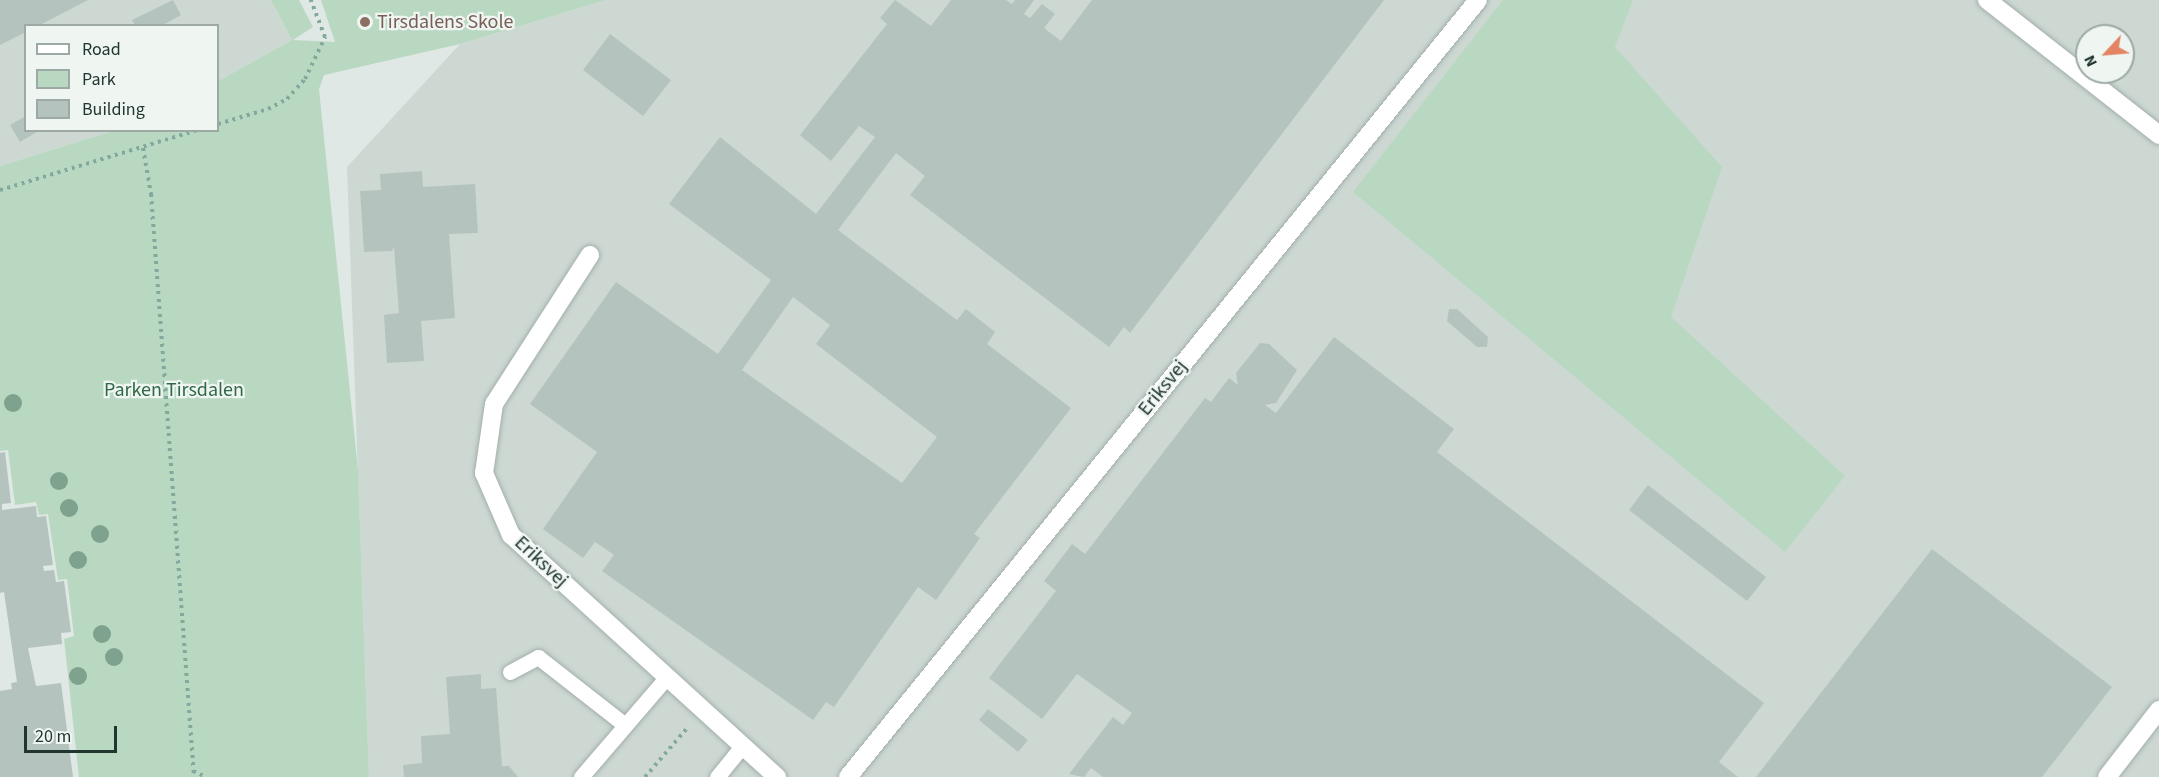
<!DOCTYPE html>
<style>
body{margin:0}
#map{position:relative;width:2159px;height:777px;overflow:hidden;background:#dfe8e4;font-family:"Source Sans 3",sans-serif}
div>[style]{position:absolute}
.built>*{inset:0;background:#cdd8d3}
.green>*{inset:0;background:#b9d8c2}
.building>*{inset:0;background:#b4c3bd}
.path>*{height:4px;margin-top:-2px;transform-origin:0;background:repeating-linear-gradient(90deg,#82a99e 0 3px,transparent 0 7.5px)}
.roads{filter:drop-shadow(0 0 2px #a3afab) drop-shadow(0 0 2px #a3afab)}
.lane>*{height:15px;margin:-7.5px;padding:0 7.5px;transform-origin:7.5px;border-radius:7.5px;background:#fff}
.street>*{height:18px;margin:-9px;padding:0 9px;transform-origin:9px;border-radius:9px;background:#fff}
.trees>*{width:18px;height:18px;margin:-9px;border-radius:50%;background:#7fa28e}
.dots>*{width:16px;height:16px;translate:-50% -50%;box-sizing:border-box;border:3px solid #eff6f2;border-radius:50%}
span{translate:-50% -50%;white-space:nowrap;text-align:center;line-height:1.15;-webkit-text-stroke:4.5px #eff6f2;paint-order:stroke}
.education-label{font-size:20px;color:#785e54}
.left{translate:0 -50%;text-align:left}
.street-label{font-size:20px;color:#223631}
.park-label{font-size:20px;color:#306948}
.legend{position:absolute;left:24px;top:24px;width:195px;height:108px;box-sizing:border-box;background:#eff6f2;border:2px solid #9da9a5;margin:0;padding:8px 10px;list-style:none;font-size:18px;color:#223631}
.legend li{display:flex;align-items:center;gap:12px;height:30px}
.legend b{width:30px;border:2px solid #9da9a5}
.north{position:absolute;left:2075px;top:24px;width:60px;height:60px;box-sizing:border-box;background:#eff6f2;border:2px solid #9da9a5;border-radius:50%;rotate:244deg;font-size:16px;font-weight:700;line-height:24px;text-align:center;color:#223631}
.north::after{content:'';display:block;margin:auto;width:21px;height:27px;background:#e38562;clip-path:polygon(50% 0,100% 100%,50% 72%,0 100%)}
.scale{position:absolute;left:24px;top:726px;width:93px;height:27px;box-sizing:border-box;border:3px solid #223631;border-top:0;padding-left:8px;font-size:18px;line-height:21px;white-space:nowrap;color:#223631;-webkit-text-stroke:4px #eff6f2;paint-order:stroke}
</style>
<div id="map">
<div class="built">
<div style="clip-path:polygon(0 0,271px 0,292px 40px,218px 81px,218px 26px,26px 26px,26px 130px,113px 131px,0 166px)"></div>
<div style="clip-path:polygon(evenodd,606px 0,2159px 0,2159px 777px,369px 777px,347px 167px,460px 44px,606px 0,2087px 36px,2123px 36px,2123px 72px,2087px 72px,2087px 36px)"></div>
</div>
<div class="green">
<div style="clip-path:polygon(271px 0,299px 0,313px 27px,293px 40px,335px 42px,321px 0,606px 0,460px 44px,324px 75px,319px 89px,358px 470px,369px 777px,79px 777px,64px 639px,74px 636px,67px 579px,58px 580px,48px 514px,39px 515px,36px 502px,15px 505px,8px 450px,0 451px,0 166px,113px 131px,218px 130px,218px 81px,292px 40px)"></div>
<div style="clip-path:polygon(1503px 0,1633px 0,1615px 47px,1722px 167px,1671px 317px,1845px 476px,1785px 552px,1353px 192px)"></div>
</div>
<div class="building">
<div style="clip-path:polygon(0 0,88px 0,38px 26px,26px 26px,26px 32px,0 45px)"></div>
<div style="clip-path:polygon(173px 0,181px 15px,161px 26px,135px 26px,132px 20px)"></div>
<div style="clip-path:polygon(evenodd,895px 0,931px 26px,951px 0,1006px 0,1012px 4px,1015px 0,1034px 0,1024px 14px,1030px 18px,1042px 4px,1055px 14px,1044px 28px,1061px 41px,1092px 0,1384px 0,1130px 333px,1124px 327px,1109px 347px,910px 195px,925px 176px,896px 153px,838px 230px,957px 320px,966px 309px,995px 332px,987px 344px,1071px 408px,974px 534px,980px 538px,936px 600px,918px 587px,834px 707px,826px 702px,813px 720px,602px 571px,614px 555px,595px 542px,583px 558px,543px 529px,597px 452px,530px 404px,616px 282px,718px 354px,771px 280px,669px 204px,720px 137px,816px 214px,875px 137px,859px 126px,831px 161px,800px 135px,887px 24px,880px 18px,895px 0,793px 297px,830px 325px,816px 344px,937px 437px,902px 483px,742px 370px,793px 297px)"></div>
<div style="clip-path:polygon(610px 34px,671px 80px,643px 116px,583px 70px)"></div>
<div style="clip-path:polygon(26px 116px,26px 130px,40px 130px,20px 142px,10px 125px)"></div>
<div style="clip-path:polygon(422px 171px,423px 187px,475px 184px,478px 233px,449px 234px,455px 318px,421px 321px,424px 361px,387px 363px,384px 315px,399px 313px,394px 247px,392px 251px,364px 252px,360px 191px,381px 190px,380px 174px)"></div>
<div style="clip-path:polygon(1449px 309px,1457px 309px,1488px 337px,1487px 347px,1477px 347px,1447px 321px)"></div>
<div style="clip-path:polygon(1334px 337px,1454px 429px,1437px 452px,1764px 703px,1719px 762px,1738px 777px,1103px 777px,1091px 768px,1084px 777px,1069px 774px,1113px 717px,1123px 725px,1132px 713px,1077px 674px,1042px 719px,989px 678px,1056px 591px,1044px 581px,1072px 544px,1085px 554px,1205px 398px,1211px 402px,1229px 378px,1238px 385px,1236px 373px,1260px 343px,1269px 344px,1297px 370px,1276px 403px,1265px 405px,1276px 413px)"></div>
<div style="clip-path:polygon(5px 452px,11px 503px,2px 504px,2px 510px,36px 506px,37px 517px,46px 516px,53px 565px,43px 566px,44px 571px,54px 570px,56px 582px,64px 581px,71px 632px,61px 633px,62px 644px,28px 648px,36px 686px,61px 683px,73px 777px,0 777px,0 691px,12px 689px,11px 683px,17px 682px,4px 592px,0 593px,0 453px)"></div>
<div style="clip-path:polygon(1648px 485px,1766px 577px,1747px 601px,1629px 510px)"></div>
<div style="clip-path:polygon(1932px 549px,2112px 687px,2042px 777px,1756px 777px)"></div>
<div style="clip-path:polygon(481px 674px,481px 689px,496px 688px,502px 766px,509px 766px,518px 777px,404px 777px,403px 765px,422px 763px,421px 736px,450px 734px,446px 677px)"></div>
<div style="clip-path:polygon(988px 709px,1028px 740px,1018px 752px,979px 720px)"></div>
</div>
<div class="path">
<div style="left:218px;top:124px;width:52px;rotate:-16.7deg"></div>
<div style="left:268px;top:109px;width:21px;rotate:-28deg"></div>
<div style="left:287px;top:99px;width:27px;rotate:-48deg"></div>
<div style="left:305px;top:79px;width:47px;rotate:-64.5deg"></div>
<div style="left:325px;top:37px;width:40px;rotate:-111deg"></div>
<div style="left:143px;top:148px;width:47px;rotate:80.1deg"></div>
<div style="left:151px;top:194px;width:585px;rotate:85.78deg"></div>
<div style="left:0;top:190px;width:207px;rotate:-16.9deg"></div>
<div style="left:193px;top:771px;width:14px;rotate:25deg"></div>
<div style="left:645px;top:777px;width:66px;rotate:-49.3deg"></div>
</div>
<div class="roads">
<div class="lane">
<div style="left:510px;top:672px;width:32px;rotate:-28deg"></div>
<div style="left:538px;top:657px;width:110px;rotate:38deg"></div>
<div style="left:581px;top:777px;width:130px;rotate:-49.4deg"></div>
<div style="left:717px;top:777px;width:40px;rotate:-51deg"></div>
</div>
<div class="street">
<div style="left:1987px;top:0;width:219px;rotate:38.1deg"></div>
<div style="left:590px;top:255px;width:177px;rotate:122.8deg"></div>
<div style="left:494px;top:404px;width:70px;rotate:98.2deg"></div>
<div style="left:484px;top:473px;width:68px;rotate:66.5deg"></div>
<div style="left:511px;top:535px;width:360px;rotate:42.3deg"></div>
<div style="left:848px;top:777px;width:1000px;rotate:-50.96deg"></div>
<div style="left:2107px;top:777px;width:85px;rotate:-52.2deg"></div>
</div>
</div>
<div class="trees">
<div style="left:13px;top:403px"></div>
<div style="left:59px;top:481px"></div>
<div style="left:69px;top:508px"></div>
<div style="left:100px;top:534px"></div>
<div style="left:78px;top:560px"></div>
<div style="left:102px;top:634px"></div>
<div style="left:114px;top:657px"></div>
<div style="left:78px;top:676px"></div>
</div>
<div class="dots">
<div style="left:365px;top:22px;background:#8d6e63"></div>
</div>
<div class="education-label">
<span class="left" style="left:377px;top:22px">Tirsdalens Skole</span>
</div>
<div class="street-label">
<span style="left:1163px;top:388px;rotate:-51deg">Eriksvej</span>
<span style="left:541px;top:562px;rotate:43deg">Eriksvej</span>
</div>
<div class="park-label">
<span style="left:174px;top:390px">Parken Tirsdalen</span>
</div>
<ul class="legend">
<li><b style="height:8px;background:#fff"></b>Road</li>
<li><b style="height:16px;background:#b9d8c2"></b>Park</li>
<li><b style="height:16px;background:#b4c3bd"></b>Building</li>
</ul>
<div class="north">N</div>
<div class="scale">20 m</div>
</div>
